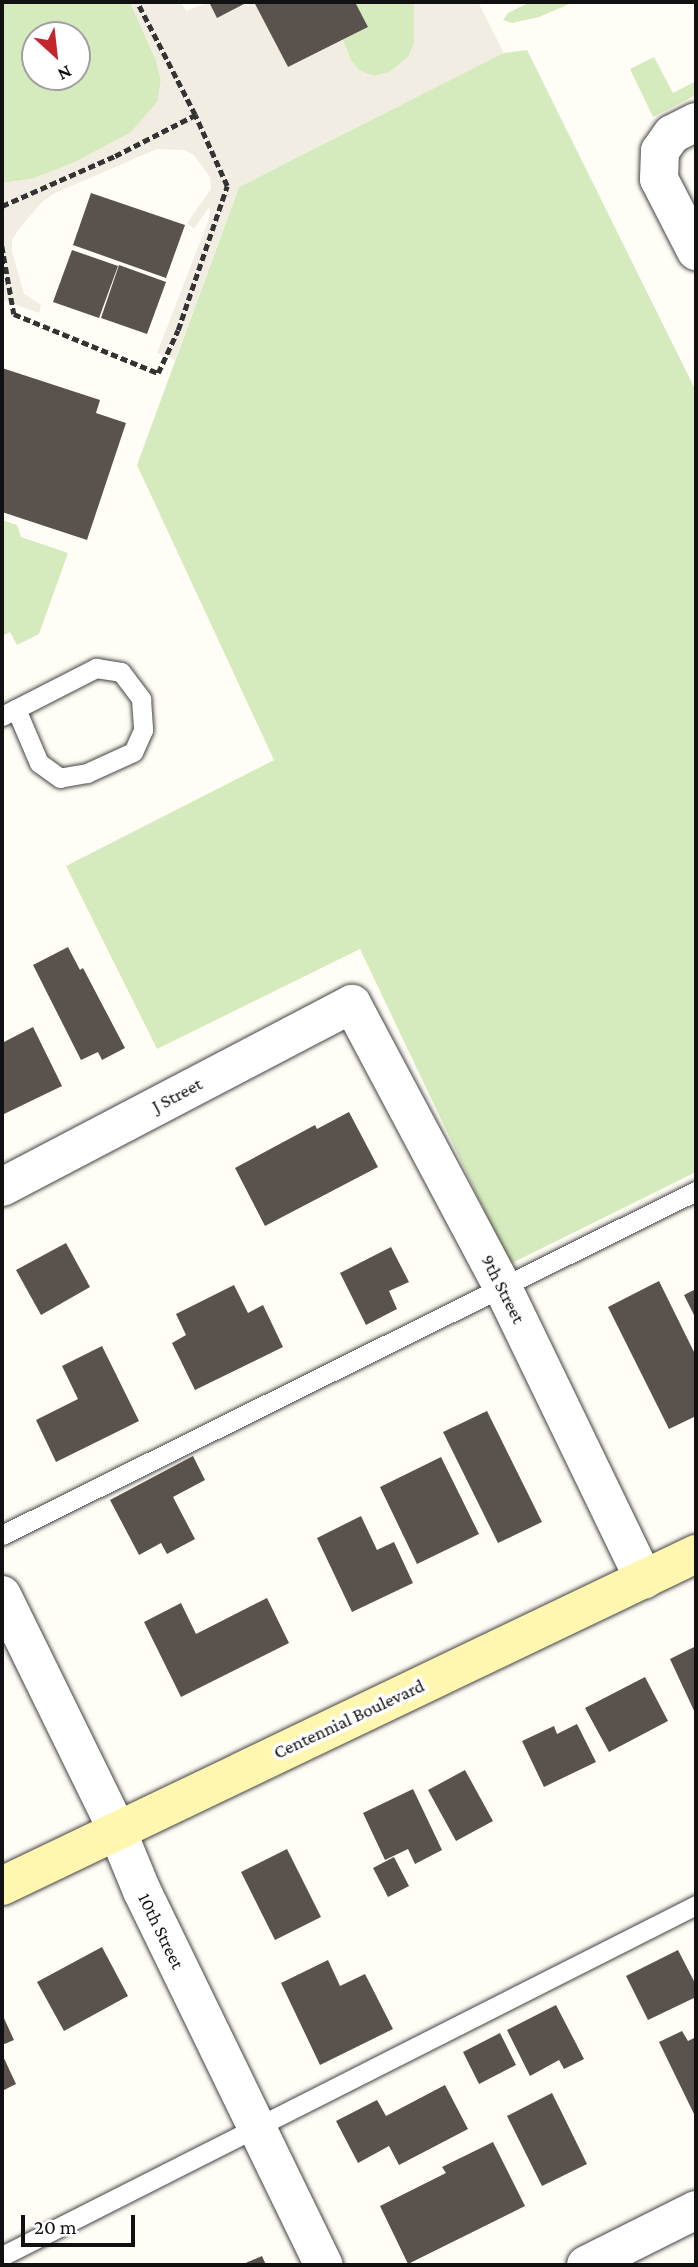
<!DOCTYPE html>
<style>
body{margin:0}
#map{position:relative;width:698px;height:2267px;overflow:hidden;background:#fffdf5;font-family:"Crimson Pro",serif}
div>[style]{position:absolute}
.green>*{inset:0;background:#d5ebbd}
.plaza>*{inset:0;background:#f1ede2}
.building>*{inset:0;background:#5a524d}
.path>*{height:4.5px;margin-top:-2.25px;transform-origin:0;background:repeating-linear-gradient(90deg,#333 0 7px,transparent 0 10.5px)}
.roads{filter:drop-shadow(0 0 2px #444) drop-shadow(0 0 2px #444)}
.service>*{height:19px;margin:-9.5px;padding:0 9.5px;transform-origin:9.5px;border-radius:9.5px;background:#fff}
.minor>*{height:38px;margin:-19px;padding:0 19px;transform-origin:19px;border-radius:19px;background:#fff}
.tertiary>*{height:38px;margin:-19px;padding:0 19px;transform-origin:19px;border-radius:19px;background:#fff}
.secondary>*{height:38px;margin:-19px;padding:0 19px;transform-origin:19px;border-radius:19px;background:#fff6b0}
span{translate:-50% -50%;white-space:nowrap;text-align:center;line-height:1.15;-webkit-text-stroke:7px #fff;paint-order:stroke}
.street-label{font-size:19px;color:#111}
.frame{position:absolute;inset:0;border:4px solid #111;pointer-events:none}
.north{position:absolute;left:21px;top:21px;width:70px;height:70px;box-sizing:border-box;background:#fff;border:2px solid #a0a0a0;border-radius:50%;rotate:153deg;font-size:19px;font-weight:700;line-height:28px;text-align:center;color:#111}
.north::after{content:'';display:block;margin:auto;width:24px;height:32px;background:#c4262e;clip-path:polygon(50% 0,100% 100%,50% 72%,0 100%)}
.scale{position:absolute;left:21px;top:2215px;width:114px;height:32px;box-sizing:border-box;border:4px solid #111;border-top:0;padding-left:9px;font-size:21px;line-height:24px;white-space:nowrap;color:#111;-webkit-text-stroke:5px #fff;paint-order:stroke}
</style>
<div id="map">
<div class="green">
<div style="clip-path:polygon(evenodd,2px 2px,130px 2px,156px 60px,161px 80px,158px 101px,147px 118px,130px 133px,73px 163px,32px 179px,2px 183px,2px 2px,35px 35px,77px 35px,77px 77px,35px 77px,35px 35px)"></div>
<div style="clip-path:polygon(355px 2px,414px 2px,414px 43px,409px 56px,390px 72px,374px 76px,360px 71px,351px 61px,343px 40px,368px 27px)"></div>
<div style="clip-path:polygon(530px 2px,574px 2px,539px 17px,512px 23px,503px 20px,508px 13px)"></div>
<div style="clip-path:polygon(527px 50px,696px 391px,696px 1172px,510px 1264px,360px 949px,157px 1049px,66px 866px,274px 760px,137px 465px,239px 187px,481px 62px,504px 53px)"></div>
<div style="clip-path:polygon(654px 57px,673px 93px,696px 81px,696px 95px,653px 117px,630px 69px)"></div>
<div style="clip-path:polygon(2px 520px,17px 525px,21px 537px,68px 553px,39px 634px,17px 645px,10px 632px,2px 636px)"></div>
</div>
<div class="plaza">
<div style="clip-path:polygon(130px 2px,181px 2px,186px 11px,209px 2px,217px 17px,254px 2px,288px 67px,343px 40px,351px 61px,360px 71px,374px 76px,390px 72px,409px 56px,414px 43px,414px 2px,478px 2px,504px 53px,239px 187px,175px 360px,157px 353px,209px 219px,210px 206px,194px 229px,187px 223px,211px 189px,210px 177px,194px 155px,184px 150px,157px 149px,55px 193px,42px 202px,19px 229px,12px 240px,12px 251px,24px 294px,41px 305px,39px 313px,3px 300px,2px 183px,32px 179px,73px 163px,130px 133px,158px 101px,161px 80px,156px 60px)"></div>
</div>
<div class="building">
<div style="clip-path:polygon(209px 2px,248px 2px,217px 18px)"></div>
<div style="clip-path:polygon(254px 2px,355px 2px,368px 27px,288px 67px)"></div>
<div style="clip-path:polygon(91px 193px,185px 225px,166px 278px,73px 245px)"></div>
<div style="clip-path:polygon(72px 250px,118px 266px,99px 318px,53px 302px)"></div>
<div style="clip-path:polygon(119px 265px,166px 282px,147px 334px,101px 318px)"></div>
<div style="clip-path:polygon(2px 368px,100px 400px,96px 413px,126px 423px,87px 540px,2px 512px)"></div>
<div style="clip-path:polygon(68px 947px,80px 970px,83px 968px,125px 1048px,102px 1060px,98px 1052px,81px 1060px,33px 965px)"></div>
<div style="clip-path:polygon(33px 1027px,62px 1086px,2px 1115px,2px 1043px)"></div>
<div style="clip-path:polygon(349px 1112px,378px 1167px,265px 1226px,235px 1168px,315px 1125px,317px 1129px)"></div>
<div style="clip-path:polygon(66px 1243px,90px 1287px,41px 1315px,16px 1270px)"></div>
<div style="clip-path:polygon(391px 1247px,409px 1282px,389px 1291px,397px 1309px,366px 1325px,340px 1273px)"></div>
<div style="clip-path:polygon(659px 1281px,696px 1356px,696px 1416px,669px 1429px,608px 1307px)"></div>
<div style="clip-path:polygon(234px 1285px,248px 1313px,263px 1305px,283px 1347px,195px 1390px,172px 1343px,186px 1335px,176px 1314px)"></div>
<div style="clip-path:polygon(696px 1289px,696px 1319px,684px 1295px)"></div>
<div style="clip-path:polygon(102px 1346px,139px 1421px,56px 1462px,36px 1420px,78px 1399px,62px 1366px)"></div>
<div style="clip-path:polygon(487px 1411px,542px 1522px,498px 1543px,443px 1432px)"></div>
<div style="clip-path:polygon(193px 1456px,205px 1480px,173px 1497px,195px 1539px,167px 1554px,161px 1543px,139px 1555px,110px 1500px)"></div>
<div style="clip-path:polygon(441px 1457px,479px 1534px,417px 1564px,380px 1487px)"></div>
<div style="clip-path:polygon(361px 1516px,377px 1550px,394px 1542px,413px 1583px,352px 1612px,317px 1538px)"></div>
<div style="clip-path:polygon(267px 1598px,289px 1643px,181px 1697px,144px 1622px,181px 1603px,196px 1634px)"></div>
<div style="clip-path:polygon(696px 1646px,696px 1715px,670px 1659px)"></div>
<div style="clip-path:polygon(645px 1677px,668px 1721px,609px 1752px,585px 1708px)"></div>
<div style="clip-path:polygon(577px 1724px,596px 1762px,544px 1787px,522px 1741px,554px 1726px,557px 1734px)"></div>
<div style="clip-path:polygon(465px 1770px,493px 1821px,456px 1841px,428px 1790px)"></div>
<div style="clip-path:polygon(413px 1789px,442px 1850px,415px 1864px,408px 1849px,385px 1860px,363px 1813px)"></div>
<div style="clip-path:polygon(287px 1849px,321px 1917px,275px 1940px,241px 1872px)"></div>
<div style="clip-path:polygon(394px 1857px,409px 1886px,388px 1897px,373px 1868px)"></div>
<div style="clip-path:polygon(102px 1947px,128px 1996px,64px 2031px,37px 1982px)"></div>
<div style="clip-path:polygon(678px 1950px,696px 1985px,696px 1997px,648px 2020px,626px 1976px)"></div>
<div style="clip-path:polygon(328px 1960px,340px 1986px,365px 1974px,393px 2029px,320px 2065px,281px 1983px)"></div>
<div style="clip-path:polygon(556px 2005px,584px 2059px,564px 2069px,559px 2060px,530px 2076px,507px 2030px)"></div>
<div style="clip-path:polygon(2px 2014px,14px 2040px,2px 2045px)"></div>
<div style="clip-path:polygon(682px 2031px,688px 2041px,696px 2037px,694px 2114px,659px 2042px)"></div>
<div style="clip-path:polygon(500px 2033px,516px 2065px,479px 2084px,463px 2052px)"></div>
<div style="clip-path:polygon(2px 2054px,16px 2084px,2px 2091px)"></div>
<div style="clip-path:polygon(445px 2085px,468px 2129px,399px 2165px,389px 2146px,358px 2163px,336px 2121px,377px 2100px,386px 2116px)"></div>
<div style="clip-path:polygon(552px 2093px,587px 2164px,542px 2186px,507px 2116px)"></div>
<div style="clip-path:polygon(493px 2142px,525px 2206px,408px 2264px,380px 2206px,446px 2173px,442px 2167px)"></div>
<div style="clip-path:polygon(262px 2256px,266px 2265px,241px 2265px)"></div>
</div>
<div class="path">
<div style="left:2px;top:206px;width:124px;rotate:-23.9deg"></div>
<div style="left:115px;top:156px;width:90px;rotate:-27.1deg"></div>
<div style="left:195px;top:115px;width:127px;rotate:-117.2deg"></div>
<div style="left:2px;top:246px;width:69px;rotate:80deg"></div>
<div style="left:14px;top:314px;width:156px;rotate:22.3deg"></div>
<div style="left:158px;top:373px;width:47px;rotate:-65.1deg"></div>
<div style="left:178px;top:330px;width:152px;rotate:-71.2deg"></div>
<div style="left:227px;top:186px;width:78px;rotate:-114.3deg"></div>
</div>
<div class="roads">
<div class="service">
<div style="left:2px;top:716px;width:106px;rotate:-27.1deg"></div>
<div style="left:96px;top:668px;width:25px;rotate:9deg"></div>
<div style="left:121px;top:672px;width:34px;rotate:53deg"></div>
<div style="left:141px;top:699px;width:31px;rotate:86deg"></div>
<div style="left:143px;top:730px;width:24px;rotate:114deg"></div>
<div style="left:133px;top:752px;width:51px;rotate:155.5deg"></div>
<div style="left:87px;top:773px;width:27px;rotate:170deg"></div>
<div style="left:60px;top:778px;width:26px;rotate:-144deg"></div>
<div style="left:39px;top:763px;width:59px;rotate:-113.1deg"></div>
<div style="left:2px;top:1535px;width:775px;rotate:-26.37deg"></div>
<div style="left:2px;top:2256px;width:778px;rotate:-26.83deg"></div>
</div>
<div class="minor">
<div style="left:696px;top:122px;width:27px;rotate:153deg"></div>
<div style="left:672px;top:134px;width:21px;rotate:125deg"></div>
<div style="left:660px;top:151px;width:28px;rotate:92deg"></div>
<div style="left:659px;top:179px;width:81px;rotate:62.8deg"></div>
<div style="left:2px;top:1187px;width:395px;rotate:-27.6deg"></div>
<div style="left:352px;top:1004px;width:322px;rotate:62deg"></div>
<div style="left:503px;top:1288px;width:324px;rotate:64.2deg"></div>
<div style="left:116px;top:1828px;width:68px;rotate:67.6deg"></div>
<div style="left:142px;top:1891px;width:416px;rotate:64.1deg"></div>
<div style="left:586px;top:2265px;width:123px;rotate:-26.6deg"></div>
</div>
<div class="tertiary">
<div style="left:2px;top:1595px;width:259px;rotate:63.9deg"></div>
</div>
<div class="secondary">
<div style="left:2px;top:1886px;width:769px;rotate:-25.57deg"></div>
</div>
</div>
<div class="street-label">
<span style="left:177px;top:1095px;rotate:-28deg">J Street</span>
<span style="left:503px;top:1289px;rotate:63deg">9th Street</span>
<span style="left:349px;top:1719px;rotate:-25deg">Centennial Boulevard</span>
<span style="left:161px;top:1931px;rotate:64deg">10th Street</span>
</div>
<div class="frame"></div>
<div class="north">N</div>
<div class="scale">20 m</div>
</div>
